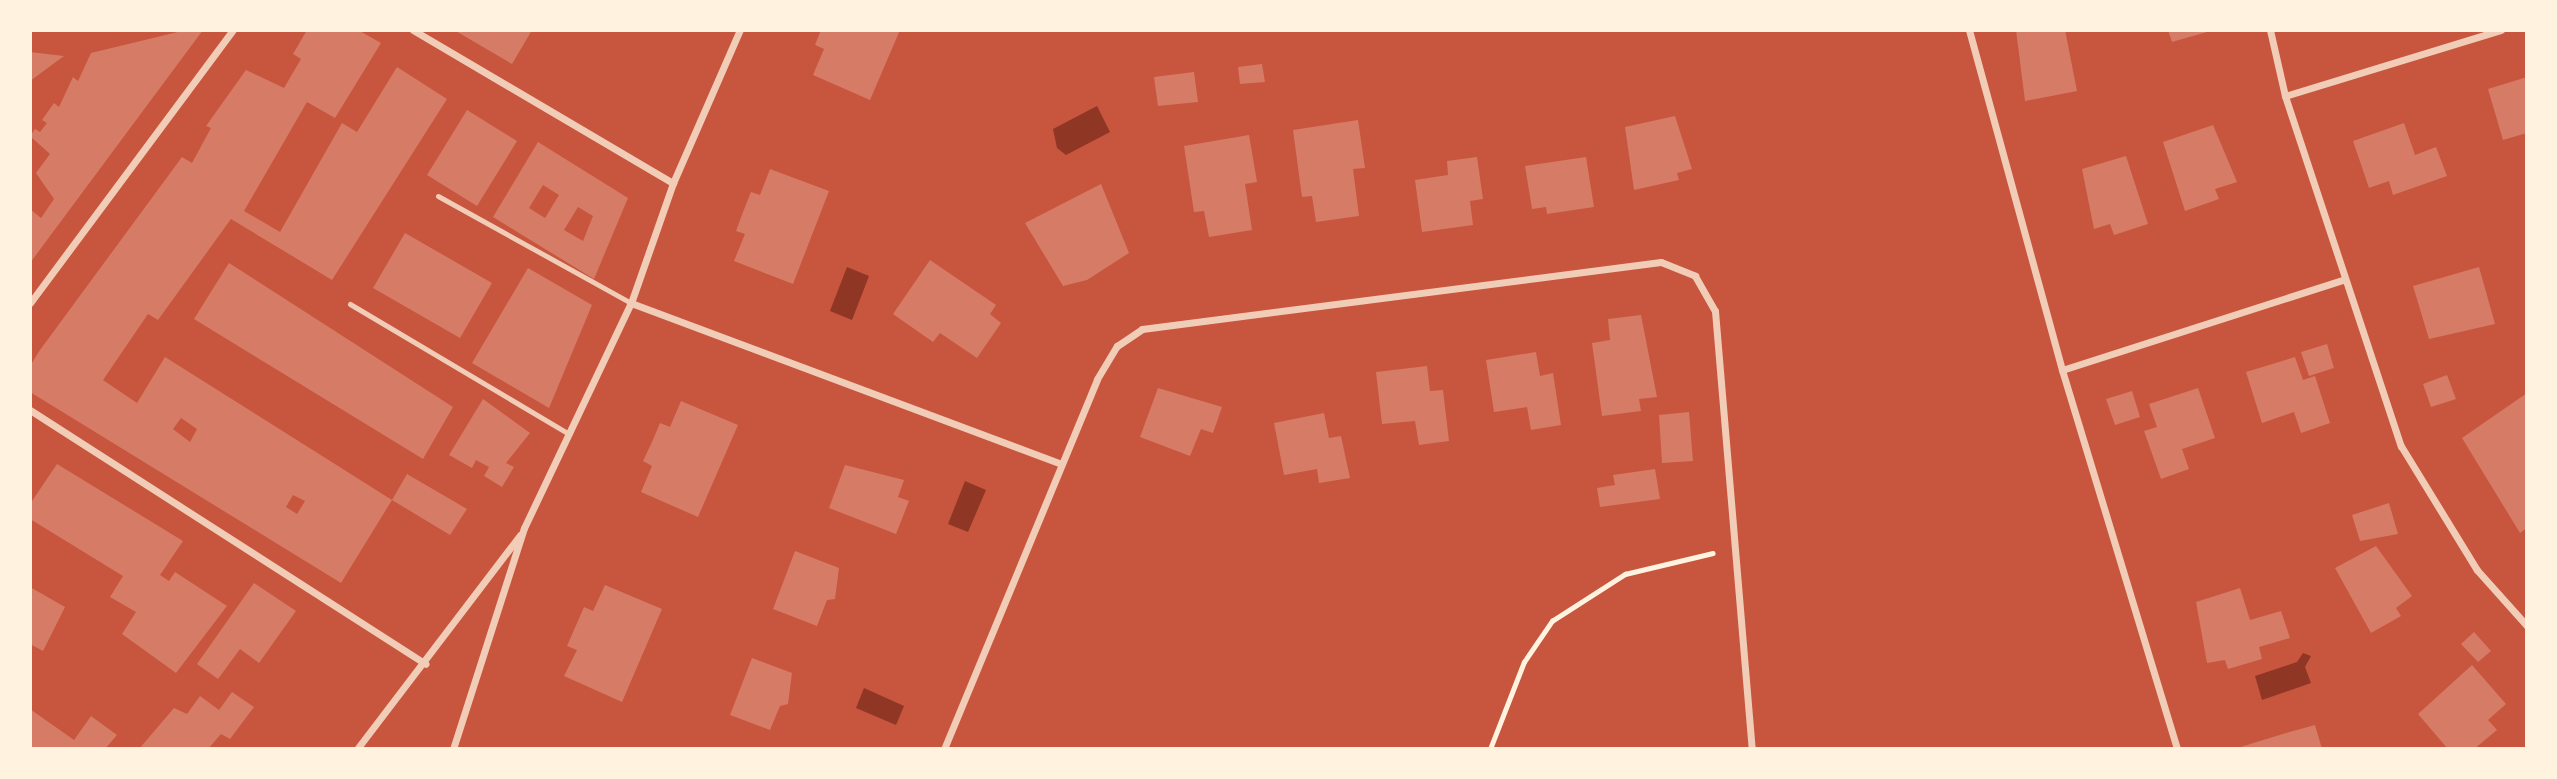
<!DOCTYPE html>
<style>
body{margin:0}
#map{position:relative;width:2557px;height:779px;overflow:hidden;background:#c8553d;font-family:Montserrat,sans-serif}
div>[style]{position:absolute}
.water>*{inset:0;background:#8f3625}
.building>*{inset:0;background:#d67c66}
.path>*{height:4.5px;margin:-2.25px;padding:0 2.25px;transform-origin:2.25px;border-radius:2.25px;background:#fff3e0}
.service>*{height:5px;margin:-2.5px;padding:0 2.5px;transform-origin:2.5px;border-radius:2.5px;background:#f1ccb7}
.minor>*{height:7px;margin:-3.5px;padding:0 3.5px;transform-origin:3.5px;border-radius:3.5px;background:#f1ccb7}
span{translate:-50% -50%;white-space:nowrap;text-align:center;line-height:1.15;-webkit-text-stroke:6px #fff3e0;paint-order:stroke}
.frame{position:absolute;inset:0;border:32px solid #fff3e0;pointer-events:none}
</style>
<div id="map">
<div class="water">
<div style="clip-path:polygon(1097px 106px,1110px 132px,1066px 155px,1057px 148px,1053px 129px)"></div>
<div style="clip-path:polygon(847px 267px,869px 276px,852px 320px,830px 311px)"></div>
<div style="clip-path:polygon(965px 481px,986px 490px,968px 532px,948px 524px)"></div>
<div style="clip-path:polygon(2303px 653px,2311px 656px,2305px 667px,2311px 683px,2262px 700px,2255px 676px,2297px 662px)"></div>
<div style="clip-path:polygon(864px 688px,904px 706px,896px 725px,856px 708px)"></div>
</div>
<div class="building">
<div style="clip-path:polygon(186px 30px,203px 30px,30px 263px,30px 209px,41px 218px,54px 199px,36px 173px,50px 154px,30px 136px,35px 129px,40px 132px,47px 123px,42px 120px,54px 103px,59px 107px,73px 77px,78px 81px,91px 53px)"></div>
<div style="clip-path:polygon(evenodd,307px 30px,358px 30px,381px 43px,335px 118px,307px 102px,244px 211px,280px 232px,342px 123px,357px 132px,397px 67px,447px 99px,332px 280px,231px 219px,158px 320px,148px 314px,103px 380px,137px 403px,165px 357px,392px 500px,341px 583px,30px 392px,30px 366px,40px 350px,182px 157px,192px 163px,211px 128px,206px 126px,246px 70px,284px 88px,301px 59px,293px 54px,307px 30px,181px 418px,197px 429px,190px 442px,173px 429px,181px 418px,307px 30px,293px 495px,305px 501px,297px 514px,286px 507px,293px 495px)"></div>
<div style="clip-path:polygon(454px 30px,532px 30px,512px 64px)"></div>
<div style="clip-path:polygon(821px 30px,900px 30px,870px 100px,813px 75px,824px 49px,815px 45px)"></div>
<div style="clip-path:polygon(2016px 30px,2065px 30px,2077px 91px,2025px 101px)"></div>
<div style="clip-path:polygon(2168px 30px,2206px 30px,2207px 32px,2172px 42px)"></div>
<div style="clip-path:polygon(30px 52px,64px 56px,30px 81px)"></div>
<div style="clip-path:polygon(1262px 64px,1265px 82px,1240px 84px,1238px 67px)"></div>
<div style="clip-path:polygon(1194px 72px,1198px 102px,1158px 106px,1154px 77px)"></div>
<div style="clip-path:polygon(2527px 77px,2527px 133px,2503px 140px,2488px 89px)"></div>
<div style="clip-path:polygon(467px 110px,517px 141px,477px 206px,427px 175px)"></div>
<div style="clip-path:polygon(1675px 116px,1692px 169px,1677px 173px,1679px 180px,1634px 190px,1625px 127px)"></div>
<div style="clip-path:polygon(1358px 120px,1365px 168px,1353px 169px,1359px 216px,1316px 222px,1312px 196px,1302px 197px,1293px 130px)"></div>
<div style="clip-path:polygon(2404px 123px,2415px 155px,2436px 147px,2447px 176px,2393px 195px,2389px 181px,2369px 188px,2353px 141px)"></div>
<div style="clip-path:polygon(2213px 125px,2237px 182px,2215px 189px,2219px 199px,2185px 211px,2163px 142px)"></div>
<div style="clip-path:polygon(1249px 135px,1257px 182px,1245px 184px,1252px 230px,1209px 237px,1204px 211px,1194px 212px,1184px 146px)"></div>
<div style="clip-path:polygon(evenodd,538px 142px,628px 198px,594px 279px,493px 217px,538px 142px,543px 185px,559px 195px,545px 218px,529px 208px,543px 185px,538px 142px,578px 207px,593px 216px,583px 241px,564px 230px,578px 207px)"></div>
<div style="clip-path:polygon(2126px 156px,2148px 224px,2114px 235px,2110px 224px,2094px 229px,2082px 169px)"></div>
<div style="clip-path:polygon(1477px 157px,1483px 199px,1470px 201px,1473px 225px,1422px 232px,1415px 180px,1448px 175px,1447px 161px)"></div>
<div style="clip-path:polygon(1586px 157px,1594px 207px,1547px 214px,1546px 207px,1532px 209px,1525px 166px)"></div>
<div style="clip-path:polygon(770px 169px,829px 191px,793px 284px,734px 261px,745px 234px,736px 231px,743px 212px,751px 192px,760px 195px)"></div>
<div style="clip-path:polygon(1101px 184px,1129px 253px,1087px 280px,1063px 286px,1025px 223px)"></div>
<div style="clip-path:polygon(405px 233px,492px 283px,460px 338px,373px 288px)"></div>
<div style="clip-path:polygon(930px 260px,996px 305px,990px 314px,1001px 323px,977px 358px,940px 333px,933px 342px,893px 314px)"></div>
<div style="clip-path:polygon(229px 263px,453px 407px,423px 459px,194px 319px)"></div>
<div style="clip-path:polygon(2479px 267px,2495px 324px,2429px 339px,2413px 286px)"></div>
<div style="clip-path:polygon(528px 268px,592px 305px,549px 408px,472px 363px)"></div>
<div style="clip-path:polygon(1641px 315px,1657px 397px,1639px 399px,1641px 411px,1602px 416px,1592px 343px,1610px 340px,1608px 319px)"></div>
<div style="clip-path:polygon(2327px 344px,2334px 368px,2309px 376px,2301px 352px)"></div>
<div style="clip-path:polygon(1536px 352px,1540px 376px,1553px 373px,1561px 425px,1531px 430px,1527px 407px,1494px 412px,1486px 360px)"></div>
<div style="clip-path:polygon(2295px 357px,2303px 380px,2315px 376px,2330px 423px,2301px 433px,2294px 412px,2262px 423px,2246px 372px)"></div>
<div style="clip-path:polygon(1427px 366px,1430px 391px,1443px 390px,1449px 441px,1419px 445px,1415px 421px,1382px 424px,1376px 372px)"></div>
<div style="clip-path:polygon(2447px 375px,2456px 399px,2431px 407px,2423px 384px)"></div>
<div style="clip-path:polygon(1158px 388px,1222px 407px,1213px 433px,1201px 429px,1190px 456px,1140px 437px)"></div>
<div style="clip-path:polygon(2198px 388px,2215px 438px,2182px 449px,2189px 469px,2161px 479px,2144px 431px,2157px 427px,2149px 404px)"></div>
<div style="clip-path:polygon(2132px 391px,2140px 417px,2115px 425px,2106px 399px)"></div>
<div style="clip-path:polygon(2527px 393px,2527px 528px,2520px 533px,2462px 438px)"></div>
<div style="clip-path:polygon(483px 399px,530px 433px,506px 463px,514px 467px,502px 487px,484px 476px,489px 467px,476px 460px,472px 468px,449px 455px)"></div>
<div style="clip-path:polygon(681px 401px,738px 425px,698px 517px,641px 492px,652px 466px,643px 461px,652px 442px,660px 423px,670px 427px)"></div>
<div style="clip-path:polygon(1689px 412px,1693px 461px,1662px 463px,1659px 415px)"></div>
<div style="clip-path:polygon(1324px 413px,1329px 438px,1341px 436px,1350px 478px,1319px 483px,1317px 469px,1284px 475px,1274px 423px)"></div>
<div style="clip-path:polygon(57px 464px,183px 541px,160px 575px,169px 581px,175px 572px,227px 606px,176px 673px,122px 634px,136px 612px,110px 597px,123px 576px,30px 519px,30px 504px)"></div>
<div style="clip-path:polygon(845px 465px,904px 480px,898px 497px,909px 501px,896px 534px,829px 508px)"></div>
<div style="clip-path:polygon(1655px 469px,1660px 499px,1600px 507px,1597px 488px,1615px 485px,1613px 475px)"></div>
<div style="clip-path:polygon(407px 474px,467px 509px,450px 535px,392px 500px)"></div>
<div style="clip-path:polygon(2389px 503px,2398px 534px,2360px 541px,2352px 515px)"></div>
<div style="clip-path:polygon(2376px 546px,2412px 596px,2396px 608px,2401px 616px,2371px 633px,2335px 568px)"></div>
<div style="clip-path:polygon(795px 551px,839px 568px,835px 599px,827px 600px,817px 626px,773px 609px)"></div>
<div style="clip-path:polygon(254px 583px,296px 611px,259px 663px,240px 649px,218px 679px,197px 664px)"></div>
<div style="clip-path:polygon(605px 585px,662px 609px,622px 702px,564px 676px,577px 650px,567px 646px,584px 607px,593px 611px)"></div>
<div style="clip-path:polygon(30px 587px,65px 607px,43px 651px,30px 644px)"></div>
<div style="clip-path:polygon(2240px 588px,2250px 620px,2281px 611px,2290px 638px,2259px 647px,2262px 659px,2228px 669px,2225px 660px,2207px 663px,2196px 602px)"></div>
<div style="clip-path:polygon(2474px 632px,2491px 651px,2478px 662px,2461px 644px)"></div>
<div style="clip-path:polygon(752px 658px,792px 673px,788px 704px,780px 706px,770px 730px,730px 715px)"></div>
<div style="clip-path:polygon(2472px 665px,2506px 704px,2488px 720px,2497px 730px,2474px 749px,2448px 749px,2418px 714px)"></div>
<div style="clip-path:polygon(232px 692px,254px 707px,230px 739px,221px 734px,208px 749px,139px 749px,174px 708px,187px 714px,200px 696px,219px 710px)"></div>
<div style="clip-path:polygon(30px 709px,74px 740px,91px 716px,117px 735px,105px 749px,30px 749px)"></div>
<div style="clip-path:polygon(2315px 725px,2322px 749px,2234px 749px,2286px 733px)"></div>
</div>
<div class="path">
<div style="left:1490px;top:749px;width:93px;rotate:-68.7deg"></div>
<div style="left:1524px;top:662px;width:50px;rotate:-55.7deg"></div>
<div style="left:1552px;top:621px;width:87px;rotate:-32.8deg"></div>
<div style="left:1625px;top:574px;width:90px;rotate:-13.4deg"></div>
</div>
<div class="service">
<div style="left:438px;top:196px;width:221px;rotate:29deg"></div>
<div style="left:350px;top:304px;width:255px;rotate:30.7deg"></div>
</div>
<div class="minor">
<div style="left:413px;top:30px;width:302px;rotate:30.5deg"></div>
<div style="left:1969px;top:30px;width:352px;rotate:74.7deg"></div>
<div style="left:2062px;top:370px;width:396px;rotate:73.1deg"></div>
<div style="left:2270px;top:30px;width:68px;rotate:77.2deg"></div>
<div style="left:2285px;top:96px;width:369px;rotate:71.7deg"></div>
<div style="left:2401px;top:446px;width:145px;rotate:58.5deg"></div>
<div style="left:2477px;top:570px;width:75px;rotate:48.2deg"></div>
<div style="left:2285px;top:96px;width:226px;rotate:-17deg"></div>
<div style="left:30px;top:303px;width:340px;rotate:-53.4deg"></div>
<div style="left:631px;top:303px;width:459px;rotate:20.5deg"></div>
<div style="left:2062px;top:370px;width:295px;rotate:-17.8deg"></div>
<div style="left:30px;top:410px;width:470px;rotate:32.7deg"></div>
<div style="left:357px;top:749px;width:269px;rotate:-52.7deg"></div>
<div style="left:453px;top:749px;width:232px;rotate:-72.2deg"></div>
<div style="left:524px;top:528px;width:249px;rotate:-64.6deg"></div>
<div style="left:631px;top:303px;width:127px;rotate:-70.7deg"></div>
<div style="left:673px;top:183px;width:167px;rotate:-66.4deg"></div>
<div style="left:944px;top:749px;width:400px;rotate:-67.5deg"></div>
<div style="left:1097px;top:379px;width:39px;rotate:-59deg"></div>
<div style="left:1117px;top:346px;width:30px;rotate:-34deg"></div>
<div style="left:1142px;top:329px;width:523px;rotate:-7.36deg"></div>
<div style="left:1661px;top:262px;width:37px;rotate:22deg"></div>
<div style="left:1695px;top:276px;width:40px;rotate:60.3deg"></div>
<div style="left:1715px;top:311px;width:440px;rotate:85.2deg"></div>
</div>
<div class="frame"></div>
</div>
